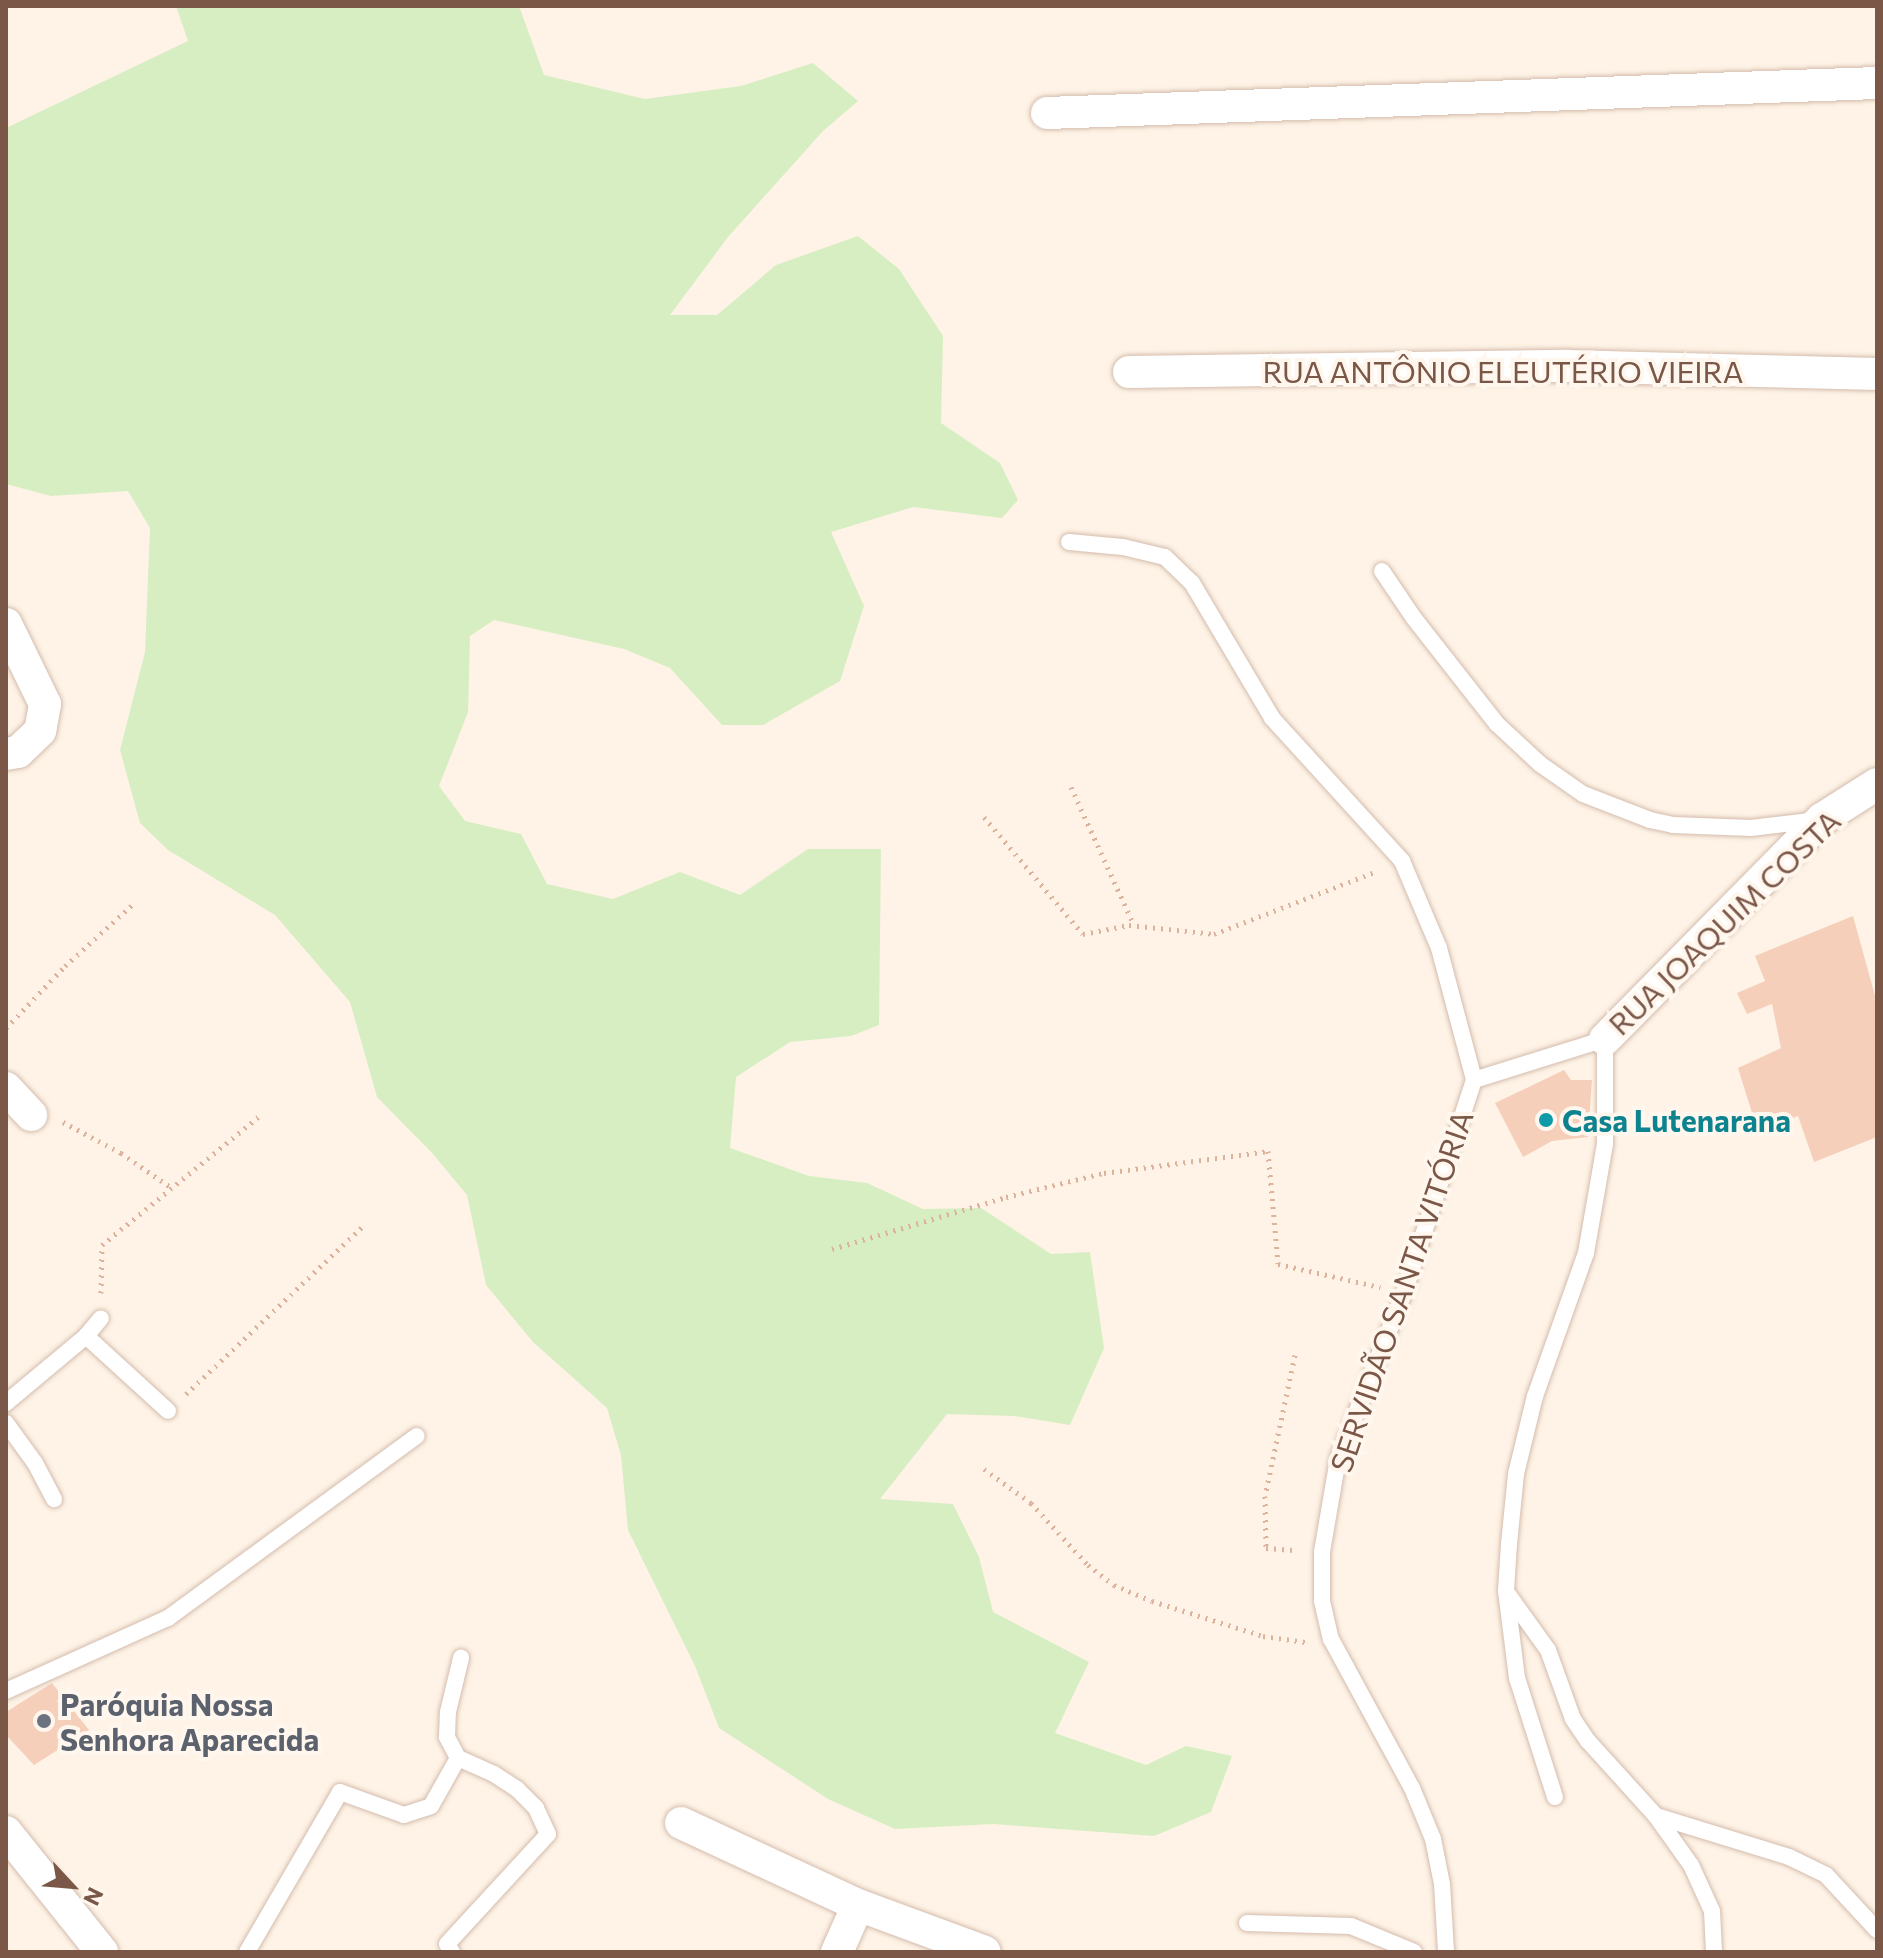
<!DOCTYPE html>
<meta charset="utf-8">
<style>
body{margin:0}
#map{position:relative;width:1883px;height:1958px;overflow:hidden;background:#fef3e6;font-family:Commissioner,sans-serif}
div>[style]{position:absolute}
.green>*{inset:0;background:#d7eec2}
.building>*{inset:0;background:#f6cfbb}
.path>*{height:5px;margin-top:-2.5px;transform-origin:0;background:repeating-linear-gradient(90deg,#dcb29d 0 2px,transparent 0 8px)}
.roads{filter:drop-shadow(0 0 2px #d4bcad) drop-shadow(0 0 2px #d4bcad)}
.lane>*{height:16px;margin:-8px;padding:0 8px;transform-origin:8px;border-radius:8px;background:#fff}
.street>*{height:32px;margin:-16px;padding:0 16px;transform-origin:16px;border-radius:16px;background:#fff}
.dots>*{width:22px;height:22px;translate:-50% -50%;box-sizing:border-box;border:4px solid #fff7ee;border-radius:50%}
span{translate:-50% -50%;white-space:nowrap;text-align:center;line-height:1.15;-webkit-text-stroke:8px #fff7ee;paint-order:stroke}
.street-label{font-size:30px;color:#7b5748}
.culture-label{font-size:30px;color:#0d838f;font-weight:700}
.left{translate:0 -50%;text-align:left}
.worship-label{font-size:30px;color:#5b616d;font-weight:700}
.frame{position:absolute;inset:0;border:8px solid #7b5748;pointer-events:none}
.north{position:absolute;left:32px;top:1846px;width:80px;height:80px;-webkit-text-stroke:6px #fff7ee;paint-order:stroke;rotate:116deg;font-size:22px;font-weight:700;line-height:32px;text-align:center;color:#7b5748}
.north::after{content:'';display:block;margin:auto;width:28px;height:36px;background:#7b5748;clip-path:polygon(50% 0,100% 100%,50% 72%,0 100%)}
</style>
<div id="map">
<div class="green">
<div style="clip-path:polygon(176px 6px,519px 6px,544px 75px,645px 99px,741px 86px,813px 63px,858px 101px,823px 131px,728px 237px,670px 315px,717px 315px,776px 265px,858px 236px,899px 269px,943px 336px,941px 423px,1000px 463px,1018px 500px,1002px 518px,913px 507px,831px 532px,864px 606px,840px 681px,763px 725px,722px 725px,670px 668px,624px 649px,494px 620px,470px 636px,468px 712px,439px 786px,465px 821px,521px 834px,547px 884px,613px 899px,680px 872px,740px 895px,808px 849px,881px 849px,879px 1025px,851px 1036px,790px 1042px,736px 1077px,730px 1148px,809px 1176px,867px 1183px,923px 1209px,981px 1208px,1051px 1254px,1090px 1252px,1104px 1348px,1070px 1425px,1014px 1416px,947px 1414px,880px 1499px,953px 1504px,979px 1557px,993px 1612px,1089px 1662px,1055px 1733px,1146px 1765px,1186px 1746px,1232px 1756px,1211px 1812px,1154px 1836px,993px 1824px,895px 1829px,828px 1799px,719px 1728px,695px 1666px,628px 1530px,621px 1455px,607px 1408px,533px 1342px,486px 1285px,467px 1195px,433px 1154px,377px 1097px,350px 1002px,275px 915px,168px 850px,140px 823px,120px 750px,145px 652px,150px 528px,128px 491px,51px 496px,6px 484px,6px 128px,188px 41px)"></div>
</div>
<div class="building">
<div style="clip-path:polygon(1853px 916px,1877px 1003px,1877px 1137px,1814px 1162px,1798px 1116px,1758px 1132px,1738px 1068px,1781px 1048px,1772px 1004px,1747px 1014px,1737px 993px,1765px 981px,1755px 956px)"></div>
<div style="clip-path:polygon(1564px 1070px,1571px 1080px,1592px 1080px,1588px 1137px,1552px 1141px,1523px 1157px,1495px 1103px)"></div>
<div style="clip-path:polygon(52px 1683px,89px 1730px,34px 1765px,6px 1735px,6px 1712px)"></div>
</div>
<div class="path">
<div style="left:1071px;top:787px;width:152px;rotate:65.5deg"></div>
<div style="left:984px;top:817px;width:153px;rotate:49.8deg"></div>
<div style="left:1083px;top:934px;width:47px;rotate:-11.1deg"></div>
<div style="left:1129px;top:925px;width:85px;rotate:6deg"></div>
<div style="left:1214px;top:934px;width:173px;rotate:-21.1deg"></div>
<div style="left:6px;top:1028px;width:86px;rotate:-46.4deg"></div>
<div style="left:65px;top:966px;width:91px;rotate:-42.3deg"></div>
<div style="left:63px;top:1122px;width:66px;rotate:28.1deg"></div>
<div style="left:121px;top:1153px;width:62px;rotate:34.5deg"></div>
<div style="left:832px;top:1249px;width:182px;rotate:-16.6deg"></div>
<div style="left:1006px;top:1197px;width:101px;rotate:-13.8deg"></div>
<div style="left:1104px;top:1173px;width:165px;rotate:-7.6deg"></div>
<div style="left:1268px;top:1151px;width:113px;rotate:84.9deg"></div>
<div style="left:1278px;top:1264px;width:105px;rotate:12.7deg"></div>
<div style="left:101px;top:1293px;width:48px;rotate:-88.8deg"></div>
<div style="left:102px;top:1245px;width:207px;rotate:-39.3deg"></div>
<div style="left:1295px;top:1355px;width:144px;rotate:102deg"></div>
<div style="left:1265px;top:1496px;width:52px;rotate:88.9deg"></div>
<div style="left:1266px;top:1548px;width:31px;rotate:4deg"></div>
<div style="left:186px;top:1394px;width:247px;rotate:-43.5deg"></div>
<div style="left:984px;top:1469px;width:58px;rotate:35.9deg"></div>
<div style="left:1031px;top:1503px;width:84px;rotate:47.4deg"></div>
<div style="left:1088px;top:1565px;width:33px;rotate:38deg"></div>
<div style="left:1114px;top:1585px;width:41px;rotate:22.8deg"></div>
<div style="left:1152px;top:1601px;width:116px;rotate:17.5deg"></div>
<div style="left:1263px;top:1636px;width:43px;rotate:7.9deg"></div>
</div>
<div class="roads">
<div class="lane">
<div style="left:1069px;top:542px;width:54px;rotate:5.3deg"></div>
<div style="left:1123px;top:547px;width:43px;rotate:13.4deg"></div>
<div style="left:1165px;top:557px;width:37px;rotate:44deg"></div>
<div style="left:1192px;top:583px;width:157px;rotate:59.3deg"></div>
<div style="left:1272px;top:718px;width:193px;rotate:47.7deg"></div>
<div style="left:1402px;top:861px;width:95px;rotate:67deg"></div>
<div style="left:1439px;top:948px;width:137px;rotate:75.1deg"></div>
<div style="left:1474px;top:1080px;width:224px;rotate:108.2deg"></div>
<div style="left:1404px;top:1293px;width:179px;rotate:111.7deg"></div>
<div style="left:1338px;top:1459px;width:94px;rotate:99.8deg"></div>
<div style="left:1322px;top:1552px;width:49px;rotate:90deg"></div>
<div style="left:1322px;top:1601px;width:39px;rotate:77deg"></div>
<div style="left:1331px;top:1639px;width:170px;rotate:61.5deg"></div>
<div style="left:1412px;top:1788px;width:55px;rotate:67.6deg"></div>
<div style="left:1433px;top:1839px;width:46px;rotate:78.7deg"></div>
<div style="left:1442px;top:1884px;width:68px;rotate:86.6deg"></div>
<div style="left:1382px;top:571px;width:55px;rotate:56deg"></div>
<div style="left:1413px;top:617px;width:136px;rotate:51.9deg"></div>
<div style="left:1497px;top:724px;width:59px;rotate:42.9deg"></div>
<div style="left:1540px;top:764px;width:52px;rotate:34.9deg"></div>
<div style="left:1583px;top:794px;width:72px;rotate:21.2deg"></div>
<div style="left:1650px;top:820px;width:24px;rotate:12deg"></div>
<div style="left:1673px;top:825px;width:78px;rotate:2.2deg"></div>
<div style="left:1751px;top:828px;width:66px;rotate:-6.9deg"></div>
<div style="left:1474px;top:1080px;width:137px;rotate:-17.4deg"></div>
<div style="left:1605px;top:1039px;width:105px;rotate:90deg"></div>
<div style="left:1605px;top:1144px;width:111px;rotate:99.9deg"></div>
<div style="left:1586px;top:1253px;width:152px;rotate:109.6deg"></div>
<div style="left:1535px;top:1396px;width:80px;rotate:103.7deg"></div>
<div style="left:1516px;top:1474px;width:70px;rotate:95.7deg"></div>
<div style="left:1509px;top:1544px;width:47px;rotate:93.7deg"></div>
<div style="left:1506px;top:1591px;width:88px;rotate:82.8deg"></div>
<div style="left:1517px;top:1678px;width:125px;rotate:72.3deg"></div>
<div style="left:86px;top:1336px;width:111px;rotate:42.4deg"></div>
<div style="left:6px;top:1403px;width:104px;rotate:-39.9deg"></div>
<div style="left:86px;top:1336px;width:23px;rotate:-50deg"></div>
<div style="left:6px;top:1423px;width:49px;rotate:54.1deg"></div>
<div style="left:35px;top:1463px;width:41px;rotate:62.2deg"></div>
<div style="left:1507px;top:1593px;width:70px;rotate:54.3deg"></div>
<div style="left:1548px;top:1650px;width:73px;rotate:70.1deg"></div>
<div style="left:1573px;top:1719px;width:27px;rotate:56deg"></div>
<div style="left:1588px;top:1741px;width:101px;rotate:47.8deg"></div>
<div style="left:1656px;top:1816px;width:60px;rotate:54.5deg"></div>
<div style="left:1691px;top:1865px;width:51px;rotate:65.5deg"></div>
<div style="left:1712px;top:1911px;width:41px;rotate:87.2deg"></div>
<div style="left:6px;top:1691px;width:178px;rotate:-24.3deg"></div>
<div style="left:168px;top:1618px;width:308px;rotate:-36.2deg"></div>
<div style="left:1656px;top:1816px;width:139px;rotate:17.1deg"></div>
<div style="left:1789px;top:1857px;width:41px;rotate:25.9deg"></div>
<div style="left:1826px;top:1875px;width:75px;rotate:47.2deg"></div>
<div style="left:1247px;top:1923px;width:104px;rotate:1.7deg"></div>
<div style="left:1351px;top:1926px;width:68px;rotate:22.4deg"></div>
<div style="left:247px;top:1952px;width:185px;rotate:-59.8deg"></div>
<div style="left:340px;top:1792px;width:68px;rotate:19.8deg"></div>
<div style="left:404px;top:1815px;width:28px;rotate:-18deg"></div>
<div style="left:431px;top:1806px;width:55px;rotate:-60.6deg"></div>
<div style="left:458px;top:1758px;width:24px;rotate:-118deg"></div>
<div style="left:447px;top:1737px;width:25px;rotate:-88deg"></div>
<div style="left:448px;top:1712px;width:56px;rotate:-76.5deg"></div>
<div style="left:452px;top:1952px;width:9px;rotate:-122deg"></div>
<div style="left:447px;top:1944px;width:149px;rotate:-47.4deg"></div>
<div style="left:548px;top:1834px;width:29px;rotate:-115deg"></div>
<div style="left:536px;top:1808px;width:27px;rotate:-135deg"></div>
<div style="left:517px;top:1789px;width:27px;rotate:-147deg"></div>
<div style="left:494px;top:1774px;width:39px;rotate:-156deg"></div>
</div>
<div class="street">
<div style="left:1047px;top:113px;width:831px;rotate:-2.07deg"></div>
<div style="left:1129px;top:372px;width:439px;rotate:-0.8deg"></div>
<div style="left:1568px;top:366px;width:309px;rotate:1.5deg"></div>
<div style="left:6px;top:624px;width:89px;rotate:64deg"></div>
<div style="left:45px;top:704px;width:27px;rotate:100deg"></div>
<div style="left:40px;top:731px;width:30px;rotate:136deg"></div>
<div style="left:18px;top:752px;width:12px;rotate:171deg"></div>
<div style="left:1605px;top:1039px;width:309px;rotate:-45.4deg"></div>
<div style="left:1822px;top:819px;width:65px;rotate:-32.5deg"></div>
<div style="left:6px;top:1088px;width:37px;rotate:47deg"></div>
<div style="left:681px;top:1823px;width:195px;rotate:24.9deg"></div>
<div style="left:858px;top:1905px;width:135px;rotate:20.3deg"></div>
<div style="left:6px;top:1832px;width:154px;rotate:51.3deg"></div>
<div style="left:837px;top:1952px;width:51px;rotate:-65.9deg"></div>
</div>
</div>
<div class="dots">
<div style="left:1546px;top:1120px;background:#0f9aa8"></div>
<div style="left:44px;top:1721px;background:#6b7280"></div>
</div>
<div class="street-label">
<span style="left:1503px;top:371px">RUA ANTÔNIO ELEUTÉRIO VIEIRA</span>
<span style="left:1724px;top:922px;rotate:-44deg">RUA JOAQUIM COSTA</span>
<span style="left:1401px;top:1291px;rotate:-71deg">SERVIDÃO SANTA VITÓRIA</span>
</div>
<div class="culture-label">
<span class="left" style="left:1562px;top:1120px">Casa Lutenarana</span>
</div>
<div class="worship-label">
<span class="left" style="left:60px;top:1721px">Paróquia Nossa<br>Senhora Aparecida</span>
</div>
<div class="frame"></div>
<div class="north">N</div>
</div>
